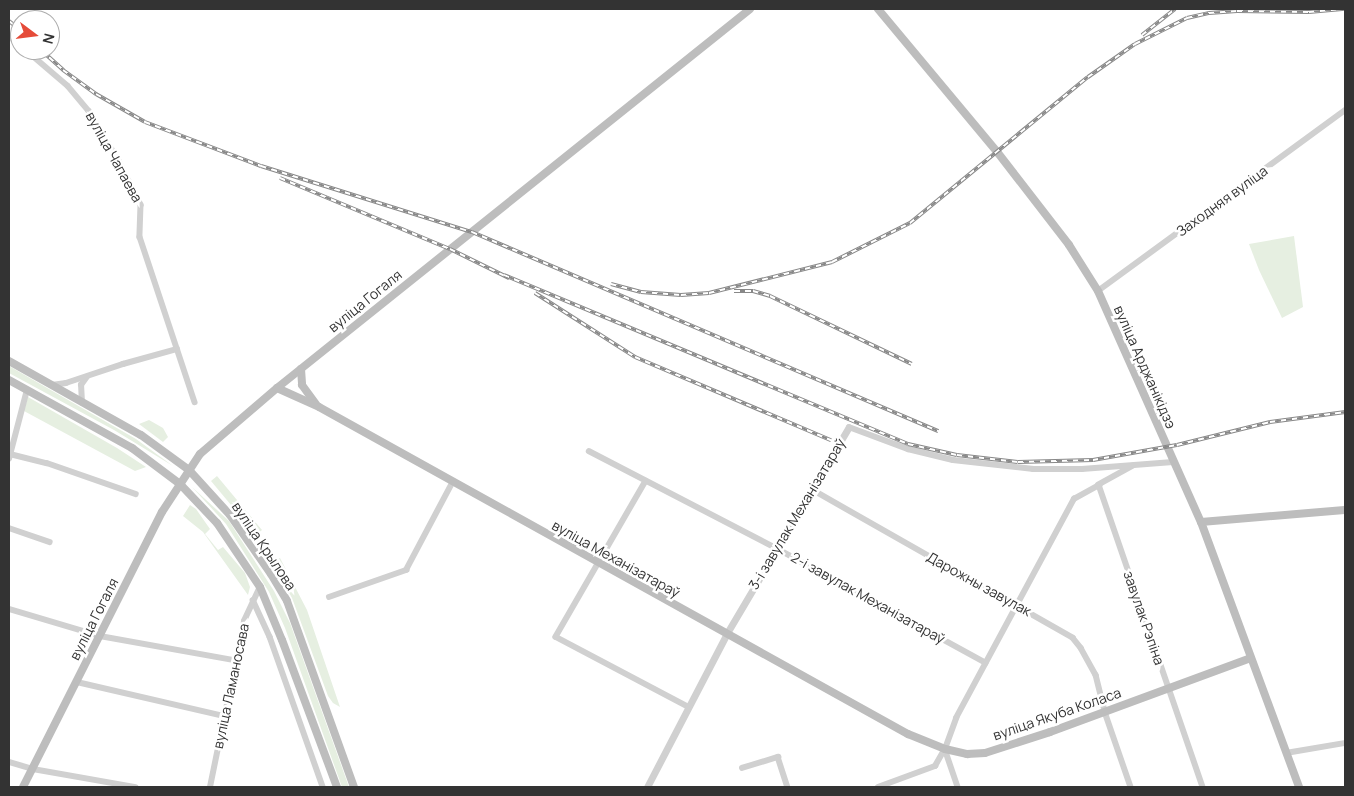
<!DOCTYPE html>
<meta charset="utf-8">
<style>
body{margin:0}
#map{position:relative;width:1354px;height:796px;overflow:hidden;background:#fff;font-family:Manrope,sans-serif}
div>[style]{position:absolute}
.green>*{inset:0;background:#e6efe1}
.minor>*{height:5.5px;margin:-2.75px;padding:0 2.75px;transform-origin:2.75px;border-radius:2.75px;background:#d0d0d0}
.tertiary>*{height:7px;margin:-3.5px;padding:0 3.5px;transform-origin:3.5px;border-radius:3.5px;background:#d0d0d0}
.secondary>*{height:8px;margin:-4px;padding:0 4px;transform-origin:4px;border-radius:4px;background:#bdbdbd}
.rail>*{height:4px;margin-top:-2px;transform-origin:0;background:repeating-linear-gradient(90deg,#fff 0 5.5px,#888 0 11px);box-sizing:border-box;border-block:1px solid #888}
span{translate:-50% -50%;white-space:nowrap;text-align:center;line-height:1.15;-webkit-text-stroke:5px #fff;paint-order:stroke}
.street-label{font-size:14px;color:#333}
.frame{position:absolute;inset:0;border:10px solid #333;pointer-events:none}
.north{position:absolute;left:10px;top:10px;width:50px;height:50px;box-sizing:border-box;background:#fff;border:1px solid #adadad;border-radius:50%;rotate:105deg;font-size:14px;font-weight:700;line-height:20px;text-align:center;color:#333}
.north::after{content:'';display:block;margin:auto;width:18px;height:22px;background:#e54b39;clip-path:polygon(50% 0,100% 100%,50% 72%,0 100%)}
</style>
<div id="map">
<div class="green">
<div style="clip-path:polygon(1294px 236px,1303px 307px,1282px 318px,1259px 270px,1249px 244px)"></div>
<div style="clip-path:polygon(9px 366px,136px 439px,173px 466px,114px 430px,9px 373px)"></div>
<div style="clip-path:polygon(28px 397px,117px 448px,146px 467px,135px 471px,24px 411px)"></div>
<div style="clip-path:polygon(149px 420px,163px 428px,168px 437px,163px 442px,139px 424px)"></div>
<div style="clip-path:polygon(217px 476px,262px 530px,256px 535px,211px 481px)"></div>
<div style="clip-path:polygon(192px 487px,229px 521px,274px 591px,290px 623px,349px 787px,342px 787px,285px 628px,269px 592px,226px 524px)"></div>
<div style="clip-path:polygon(190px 505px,196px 509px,210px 529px,205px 534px,218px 550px,223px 547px,245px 573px,250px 587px,248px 595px,203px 532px,183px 516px)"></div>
<div style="clip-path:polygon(280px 558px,307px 610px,340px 707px,333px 703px,328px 696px,292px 598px,272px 562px)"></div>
</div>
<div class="minor">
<div style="left:9px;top:36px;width:14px;rotate:39deg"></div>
<div style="left:26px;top:50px;width:55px;rotate:40.6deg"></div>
<div style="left:68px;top:86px;width:33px;rotate:50deg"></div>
<div style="left:89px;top:111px;width:58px;rotate:59deg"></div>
<div style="left:119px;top:161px;width:49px;rotate:63.4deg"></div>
<div style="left:141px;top:205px;width:32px;rotate:92deg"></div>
<div style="left:140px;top:237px;width:174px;rotate:71.6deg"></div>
<div style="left:1098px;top:291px;width:306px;rotate:-36.2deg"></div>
<div style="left:52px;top:385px;width:14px;rotate:-8deg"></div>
<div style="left:66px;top:383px;width:60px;rotate:-18.4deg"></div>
<div style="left:123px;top:364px;width:56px;rotate:-15.5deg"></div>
<div style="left:82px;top:403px;width:18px;rotate:-93deg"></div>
<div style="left:81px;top:385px;width:9px;rotate:-54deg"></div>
<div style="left:849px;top:427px;width:63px;rotate:20.4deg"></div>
<div style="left:908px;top:449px;width:46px;rotate:13.7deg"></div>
<div style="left:953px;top:460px;width:81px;rotate:6.4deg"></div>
<div style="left:1033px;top:469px;width:49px"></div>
<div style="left:1082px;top:469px;width:91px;rotate:-4.4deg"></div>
<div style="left:589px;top:451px;width:211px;rotate:27.4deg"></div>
<div style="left:776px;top:548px;width:239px;rotate:28.7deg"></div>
<div style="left:10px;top:454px;width:38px;rotate:14deg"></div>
<div style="left:47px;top:463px;width:94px;rotate:19.2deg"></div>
<div style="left:9px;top:459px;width:71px;rotate:-75.4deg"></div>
<div style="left:1133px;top:466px;width:39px;rotate:151deg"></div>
<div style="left:1099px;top:485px;width:319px;rotate:71deg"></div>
<div style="left:646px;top:481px;width:180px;rotate:120deg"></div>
<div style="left:556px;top:637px;width:150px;rotate:27.8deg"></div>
<div style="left:813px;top:490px;width:299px;rotate:29.6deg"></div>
<div style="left:1073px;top:638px;width:13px;rotate:51deg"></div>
<div style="left:1081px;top:648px;width:31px;rotate:61deg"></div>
<div style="left:1096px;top:675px;width:38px;rotate:76deg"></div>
<div style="left:1105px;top:712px;width:79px;rotate:70.9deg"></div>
<div style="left:9px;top:528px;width:43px;rotate:18.9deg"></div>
<div style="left:329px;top:597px;width:82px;rotate:-19.3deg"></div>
<div style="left:406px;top:570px;width:98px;rotate:-62.1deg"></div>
<div style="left:253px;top:600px;width:41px;rotate:65.3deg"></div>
<div style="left:270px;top:637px;width:159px;rotate:70.5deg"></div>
<div style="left:9px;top:609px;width:95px;rotate:16.5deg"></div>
<div style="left:100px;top:636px;width:136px;rotate:10.2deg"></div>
<div style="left:77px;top:682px;width:151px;rotate:13deg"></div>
<div style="left:945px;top:749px;width:40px;rotate:71.1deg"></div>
<div style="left:1286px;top:753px;width:60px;rotate:-9.6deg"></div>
<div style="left:9px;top:762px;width:25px;rotate:16deg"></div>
<div style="left:33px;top:769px;width:104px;rotate:10deg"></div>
<div style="left:742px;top:768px;width:38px;rotate:-17deg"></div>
<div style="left:778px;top:757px;width:32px;rotate:72deg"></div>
<div style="left:210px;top:787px;width:169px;rotate:-78.4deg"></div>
<div style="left:244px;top:621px;width:38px;rotate:-65deg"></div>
<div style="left:878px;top:787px;width:61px;rotate:-20.2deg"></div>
<div style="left:935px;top:766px;width:20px;rotate:-60deg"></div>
<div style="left:945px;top:749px;width:33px;rotate:-70deg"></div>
<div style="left:956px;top:718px;width:249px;rotate:-61.7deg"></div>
<div style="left:1074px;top:499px;width:29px;rotate:-29deg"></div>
</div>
<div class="tertiary">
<div style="left:647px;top:787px;width:174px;rotate:-62.5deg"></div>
<div style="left:727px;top:633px;width:239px;rotate:-59.4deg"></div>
</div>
<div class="secondary">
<div style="left:878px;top:9px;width:187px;rotate:50.2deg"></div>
<div style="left:998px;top:153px;width:116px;rotate:52.3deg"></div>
<div style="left:1069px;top:245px;width:54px;rotate:57.8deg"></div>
<div style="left:1098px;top:291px;width:253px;rotate:66deg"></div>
<div style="left:1201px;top:522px;width:283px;rotate:69.7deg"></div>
<div style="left:9px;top:361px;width:151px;rotate:29.3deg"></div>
<div style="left:141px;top:435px;width:59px;rotate:36.1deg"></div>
<div style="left:189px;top:470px;width:61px;rotate:47.7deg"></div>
<div style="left:230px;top:515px;width:72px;rotate:55.2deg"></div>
<div style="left:271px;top:574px;width:31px;rotate:59deg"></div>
<div style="left:287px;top:601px;width:198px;rotate:70.2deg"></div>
<div style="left:301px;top:369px;width:16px;rotate:86deg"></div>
<div style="left:302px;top:385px;width:24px;rotate:54deg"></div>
<div style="left:9px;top:380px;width:141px;rotate:28.9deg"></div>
<div style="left:132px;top:448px;width:60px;rotate:36.9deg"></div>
<div style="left:180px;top:484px;width:54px;rotate:46.5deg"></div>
<div style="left:217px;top:523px;width:77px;rotate:56.1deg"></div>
<div style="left:260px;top:587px;width:57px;rotate:67.5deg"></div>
<div style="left:282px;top:640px;width:157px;rotate:69.5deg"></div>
<div style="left:277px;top:388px;width:46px;rotate:24.3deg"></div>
<div style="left:319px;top:407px;width:674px;rotate:29.04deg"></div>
<div style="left:908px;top:734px;width:40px;rotate:22deg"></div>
<div style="left:945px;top:749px;width:23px;rotate:13deg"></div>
<div style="left:967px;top:754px;width:18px;rotate:-3deg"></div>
<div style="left:985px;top:753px;width:68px;rotate:-17.9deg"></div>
<div style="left:1050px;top:732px;width:214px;rotate:-20.2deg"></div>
<div style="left:1201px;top:522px;width:144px;rotate:-4.8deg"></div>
<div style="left:23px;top:787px;width:308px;rotate:-63.2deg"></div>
<div style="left:162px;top:512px;width:69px;rotate:-56.8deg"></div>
<div style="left:200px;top:454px;width:101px;rotate:-40.6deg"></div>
<div style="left:277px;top:388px;width:606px;rotate:-38.7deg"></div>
</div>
<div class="rail">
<div style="left:9px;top:21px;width:14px;rotate:39deg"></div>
<div style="left:1142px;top:35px;width:42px;rotate:-38.2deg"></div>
<div style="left:41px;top:50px;width:30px;rotate:42deg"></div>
<div style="left:63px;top:70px;width:41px;rotate:36deg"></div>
<div style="left:96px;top:94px;width:56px;rotate:29.7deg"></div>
<div style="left:145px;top:122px;width:124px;rotate:20.8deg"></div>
<div style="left:261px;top:166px;width:221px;rotate:17.4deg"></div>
<div style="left:472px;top:232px;width:507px;rotate:23.12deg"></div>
<div style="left:280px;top:178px;width:184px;rotate:22.7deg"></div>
<div style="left:450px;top:249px;width:66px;rotate:26.2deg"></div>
<div style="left:504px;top:275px;width:438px;rotate:22.7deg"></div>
<div style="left:908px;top:444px;width:50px;rotate:12.7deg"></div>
<div style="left:957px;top:455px;width:61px;rotate:6.5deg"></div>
<div style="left:1018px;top:462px;width:75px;rotate:-1.5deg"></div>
<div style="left:1093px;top:460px;width:85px;rotate:-10.1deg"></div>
<div style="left:1177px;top:445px;width:96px;rotate:-13.9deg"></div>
<div style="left:1270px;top:422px;width:76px;rotate:-7.6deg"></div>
<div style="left:611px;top:284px;width:31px;rotate:15deg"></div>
<div style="left:641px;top:292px;width:40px;rotate:4.3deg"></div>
<div style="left:681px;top:295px;width:28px;rotate:-4deg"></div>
<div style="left:709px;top:293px;width:127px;rotate:-14.1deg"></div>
<div style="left:832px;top:262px;width:87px;rotate:-26.6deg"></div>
<div style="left:910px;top:223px;width:230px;rotate:-39.4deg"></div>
<div style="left:1088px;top:77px;width:57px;rotate:-35.1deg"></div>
<div style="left:1135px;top:44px;width:58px;rotate:-26.6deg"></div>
<div style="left:1187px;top:18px;width:23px;rotate:-13deg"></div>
<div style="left:1209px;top:13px;width:28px;rotate:-4deg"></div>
<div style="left:1237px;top:11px;width:72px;rotate:0.8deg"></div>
<div style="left:1309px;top:12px;width:36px;rotate:-5deg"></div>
<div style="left:734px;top:291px;width:19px"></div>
<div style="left:753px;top:291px;width:18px;rotate:16deg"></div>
<div style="left:770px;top:296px;width:157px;rotate:25.6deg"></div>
<div style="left:535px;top:293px;width:119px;rotate:32.6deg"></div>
<div style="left:635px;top:357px;width:213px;rotate:23deg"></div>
</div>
<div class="street-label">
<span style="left:114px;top:157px;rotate:61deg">вуліца Чапаева</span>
<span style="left:1222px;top:201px;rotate:-36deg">Заходняя вуліца</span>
<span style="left:365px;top:301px;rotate:-39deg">вуліца Гогаля</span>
<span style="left:1145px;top:367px;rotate:66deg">вуліца Арджанікідзэ</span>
<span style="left:797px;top:514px;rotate:-59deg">3-і завулак Механізатараў</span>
<span style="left:264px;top:546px;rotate:56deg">вуліца Крылова</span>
<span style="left:616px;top:559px;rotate:29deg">вуліца Механізатараў</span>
<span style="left:979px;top:584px;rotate:29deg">Дарожны завулак</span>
<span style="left:868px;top:598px;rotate:29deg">2-і завулак Механізатараў</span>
<span style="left:1144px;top:618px;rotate:71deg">завулак Рэпіна</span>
<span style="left:94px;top:619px;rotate:-63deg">вуліца Гогаля</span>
<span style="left:231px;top:686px;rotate:-78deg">вуліца Ламаносава</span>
<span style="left:1057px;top:714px;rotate:-19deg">вуліца Якуба Коласа</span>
</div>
<div class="frame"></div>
<div class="north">N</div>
</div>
